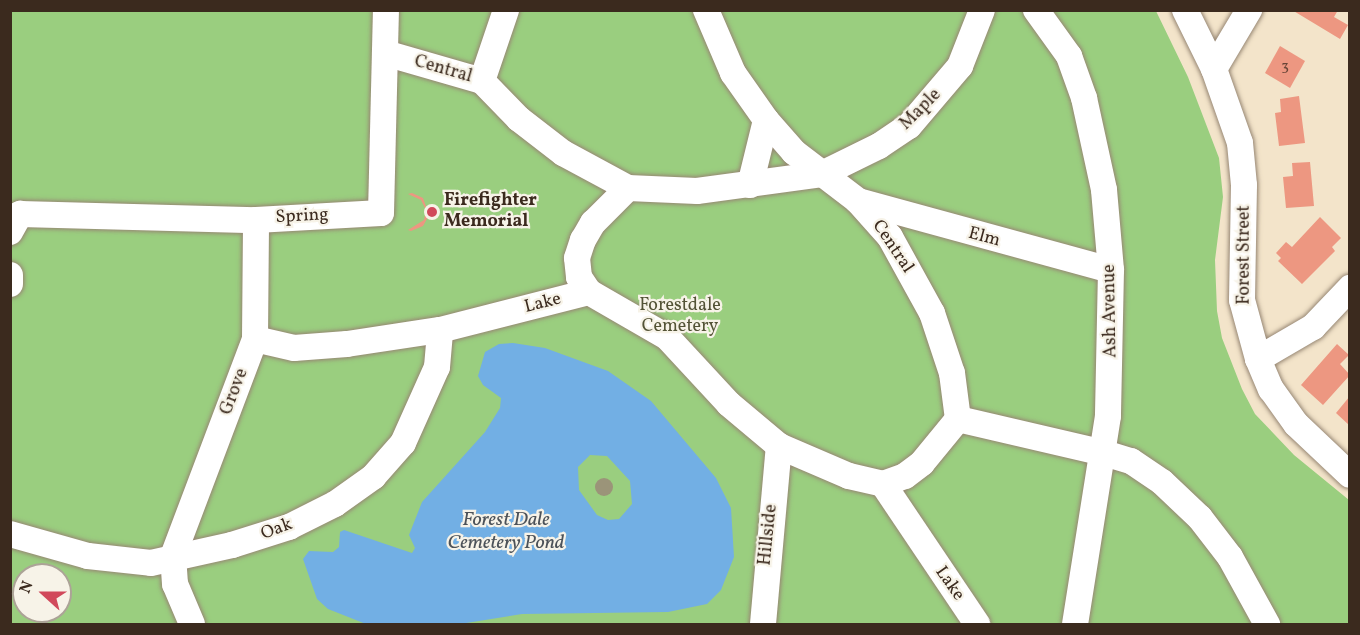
<!DOCTYPE html>
<style>
body{margin:0}
#map{position:relative;width:1360px;height:635px;overflow:hidden;background:#f3e4ca;font-family:Vollkorn,serif}
div>[style]{position:absolute}
.green>*{inset:0;background:#9ace7f}
.water>*{inset:0;background:#72afe4}
.building>*{inset:0;background:#ed9781}
.roads{filter:drop-shadow(0 0 2px #978774) drop-shadow(0 0 2px #978774)}
.minor>*{height:26px;margin:-13px;padding:0 13px;transform-origin:13px;border-radius:13px;background:#fff}
.trees>*{width:18px;height:18px;margin:-9px;border-radius:50%;background:#9b9479}
.dots>*{width:16px;height:16px;translate:-50% -50%;box-sizing:border-box;border:3px solid #f7f3e8;border-radius:50%}
span{translate:-50% -50%;white-space:nowrap;text-align:center;line-height:1.15;-webkit-text-stroke:4.5px #f7f3e8;paint-order:stroke}
.number-label{font-size:15px;color:#684537}
.number-label span{-webkit-text-stroke-width:0}
.street-label{font-size:18px;color:#3b2a1e}
.poi-label{font-size:18px;color:#3b2a1e;font-weight:700}
.left{translate:0 -50%;text-align:left}
.park-label{font-size:18px;color:#535336}
.water-label{font-size:20px;color:#4c5259;font-style:italic}
.frame{position:absolute;inset:0;border:12px solid #3b2a1e;pointer-events:none}
.north{position:absolute;left:12px;top:563px;width:60px;height:60px;box-sizing:border-box;background:#f7f3e8;border:2px solid #aca397;border-radius:50%;rotate:291deg;font-size:16px;font-weight:700;line-height:24px;text-align:center;color:#3b2a1e}
.north::after{content:'';display:block;margin:auto;width:21px;height:27px;background:#d1495b;clip-path:polygon(50% 0,100% 100%,50% 72%,0 100%)}
</style>
<div id="map">
<div class="green">
<div style="clip-path:polygon(evenodd,10px 11px,1156px 11px,1188px 77px,1219px 158px,1223px 197px,1215px 260px,1217px 311px,1222px 338px,1242px 389px,1255px 414px,1294px 455px,1349px 500px,1349px 624px,11px 624px,10px 11px,24px 575px,60px 575px,60px 611px,24px 611px,24px 575px)"></div>
</div>
<div class="water">
<div style="clip-path:polygon(evenodd,513px 343px,545px 348px,608px 371px,651px 401px,716px 478px,731px 508px,734px 557px,721px 590px,707px 604px,668px 612px,522px 614px,460px 624px,366px 624px,328px 609px,317px 599px,303px 559px,309px 551px,333px 552px,339px 547px,340px 532px,344px 530px,412px 553px,415px 548px,409px 535px,422px 502px,485px 432px,500px 408px,501px 398px,483px 385px,478px 376px,485px 352px,499px 344px,513px 343px,590px 455px,607px 456px,630px 481px,632px 504px,619px 519px,608px 520px,597px 515px,579px 490px,578px 467px,590px 455px)"></div>
</div>
<div class="building">
<div style="clip-path:polygon(1292px 10px,1338px 10px,1334px 17px,1348px 25px,1340px 39px)"></div>
<div style="clip-path:polygon(1280px 46px,1305px 61px,1290px 88px,1265px 73px)"></div>
<div style="clip-path:polygon(1299px 96px,1305px 143px,1279px 146px,1275px 113px,1281px 112px,1280px 99px)"></div>
<div style="clip-path:polygon(1310px 162px,1314px 206px,1286px 208px,1283px 177px,1293px 176px,1292px 163px)"></div>
<div style="clip-path:polygon(412px 193px,423px 198px,429px 215px,423px 226px,411px 231px,408px 230px,424px 220px,426px 210px,421px 200px,408px 194px)"></div>
<div style="clip-path:polygon(1320px 217px,1341px 238px,1332px 247px,1335px 251px,1302px 284px,1278px 261px,1281px 258px,1276px 253px,1286px 242px,1292px 247px)"></div>
<div style="clip-path:polygon(1337px 344px,1349px 355px,1340px 364px,1350px 375px,1323px 405px,1301px 385px)"></div>
<div style="clip-path:polygon(1350px 396px,1350px 426px,1336px 413px)"></div>
</div>
<div class="roads">
<div class="minor">
<div style="left:706px;top:10px;width:69px;rotate:66.8deg"></div>
<div style="left:733px;top:73px;width:57px;rotate:54.9deg"></div>
<div style="left:766px;top:120px;width:67px;rotate:103.8deg"></div>
<div style="left:1036px;top:10px;width:57px;rotate:54.3deg"></div>
<div style="left:1069px;top:56px;width:45px;rotate:70.3deg"></div>
<div style="left:1084px;top:98px;width:94px;rotate:77.7deg"></div>
<div style="left:1104px;top:190px;width:80px;rotate:85deg"></div>
<div style="left:1111px;top:270px;width:146px;rotate:91.2deg"></div>
<div style="left:1108px;top:416px;width:211px;rotate:99deg"></div>
<div style="left:1185px;top:10px;width:66px;rotate:63.8deg"></div>
<div style="left:1214px;top:69px;width:78px;rotate:70.6deg"></div>
<div style="left:1240px;top:143px;width:42px;rotate:84.6deg"></div>
<div style="left:1244px;top:185px;width:115px;rotate:91deg"></div>
<div style="left:1242px;top:300px;width:61px;rotate:74.8deg"></div>
<div style="left:1258px;top:359px;width:33px;rotate:67deg"></div>
<div style="left:1271px;top:389px;width:43px;rotate:54.5deg"></div>
<div style="left:1296px;top:424px;width:74px;rotate:43.4deg"></div>
<div style="left:385px;top:53px;width:101px;rotate:16.1deg"></div>
<div style="left:482px;top:81px;width:53px;rotate:45.8deg"></div>
<div style="left:519px;top:119px;width:56px;rotate:37.7deg"></div>
<div style="left:563px;top:153px;width:74px;rotate:28.3deg"></div>
<div style="left:628px;top:188px;width:69px;rotate:2.5deg"></div>
<div style="left:697px;top:191px;width:126px;rotate:-7.7deg"></div>
<div style="left:822px;top:174px;width:64px;rotate:-26.2deg"></div>
<div style="left:879px;top:146px;width:36px;rotate:-34deg"></div>
<div style="left:909px;top:126px;width:79px;rotate:-49.6deg"></div>
<div style="left:960px;top:66px;width:60px;rotate:-68.6deg"></div>
<div style="left:1214px;top:69px;width:69px;rotate:-59.3deg"></div>
<div style="left:482px;top:81px;width:75px;rotate:-71.3deg"></div>
<div style="left:766px;top:120px;width:43px;rotate:48.8deg"></div>
<div style="left:794px;top:152px;width:81px;rotate:37.4deg"></div>
<div style="left:858px;top:201px;width:48px;rotate:48.4deg"></div>
<div style="left:890px;top:237px;width:87px;rotate:61.1deg"></div>
<div style="left:932px;top:313px;width:63px;rotate:71.6deg"></div>
<div style="left:952px;top:373px;width:46px;rotate:82.6deg"></div>
<div style="left:858px;top:201px;width:262px;rotate:15.3deg"></div>
<div style="left:10px;top:232px;width:21px;rotate:-61deg"></div>
<div style="left:20px;top:214px;width:236px;rotate:1.5deg"></div>
<div style="left:256px;top:220px;width:125px;rotate:-3.2deg"></div>
<div style="left:381px;top:213px;width:203px;rotate:-88.6deg"></div>
<div style="left:10px;top:275px;width:9px;rotate:90deg"></div>
<div style="left:589px;top:292px;width:18px;rotate:-124deg"></div>
<div style="left:579px;top:277px;width:19px;rotate:-96deg"></div>
<div style="left:577px;top:258px;width:19px;rotate:-72deg"></div>
<div style="left:583px;top:240px;width:20px;rotate:-60deg"></div>
<div style="left:593px;top:223px;width:49px;rotate:-45deg"></div>
<div style="left:255px;top:339px;width:40px;rotate:13deg"></div>
<div style="left:294px;top:348px;width:53px;rotate:-4.3deg"></div>
<div style="left:347px;top:344px;width:94px;rotate:-8.6deg"></div>
<div style="left:440px;top:330px;width:154px;rotate:-14.3deg"></div>
<div style="left:589px;top:292px;width:90px;rotate:30deg"></div>
<div style="left:667px;top:337px;width:91px;rotate:47.2deg"></div>
<div style="left:729px;top:404px;width:65px;rotate:40deg"></div>
<div style="left:779px;top:446px;width:76px;rotate:23.2deg"></div>
<div style="left:849px;top:476px;width:35px;rotate:13deg"></div>
<div style="left:883px;top:484px;width:23px;rotate:-20deg"></div>
<div style="left:905px;top:476px;width:21px;rotate:-37deg"></div>
<div style="left:922px;top:463px;width:57px;rotate:-50.7deg"></div>
<div style="left:1258px;top:359px;width:64px;rotate:-30.2deg"></div>
<div style="left:1313px;top:327px;width:54px;rotate:-46.5deg"></div>
<div style="left:958px;top:419px;width:150px;rotate:13.1deg"></div>
<div style="left:1104px;top:453px;width:28px;rotate:17deg"></div>
<div style="left:1131px;top:461px;width:37px;rotate:34deg"></div>
<div style="left:1162px;top:482px;width:52px;rotate:43.5deg"></div>
<div style="left:1200px;top:518px;width:49px;rotate:52.4deg"></div>
<div style="left:1230px;top:557px;width:77px;rotate:61.1deg"></div>
<div style="left:883px;top:484px;width:169px;rotate:56.1deg"></div>
<div style="left:10px;top:534px;width:81px;rotate:15.8deg"></div>
<div style="left:88px;top:556px;width:63px;rotate:6.3deg"></div>
<div style="left:151px;top:563px;width:83px;rotate:-12.5deg"></div>
<div style="left:232px;top:545px;width:60px;rotate:-17.5deg"></div>
<div style="left:289px;top:527px;width:51px;rotate:-26.6deg"></div>
<div style="left:335px;top:504px;width:47px;rotate:-35.4deg"></div>
<div style="left:373px;top:477px;width:45px;rotate:-48.6deg"></div>
<div style="left:403px;top:443px;width:83px;rotate:-65.9deg"></div>
<div style="left:437px;top:367px;width:37px;rotate:-85deg"></div>
<div style="left:192px;top:624px;width:43px;rotate:-113deg"></div>
<div style="left:175px;top:584px;width:28px;rotate:-94deg"></div>
<div style="left:173px;top:556px;width:232px;rotate:-69.3deg"></div>
<div style="left:255px;top:339px;width:119px;rotate:-89.5deg"></div>
<div style="left:763px;top:624px;width:179px;rotate:-84.9deg"></div>
</div>
</div>
<div class="trees">
<div style="left:604px;top:487px"></div>
</div>
<div class="dots">
<div style="left:432px;top:212px;background:#d1495b"></div>
</div>
<div class="number-label">
<span style="left:1285px;top:67px">3</span>
</div>
<div class="street-label">
<span style="left:443px;top:70px;rotate:16deg">Central</span>
<span style="left:921px;top:110px;rotate:-45deg">Maple</span>
<span style="left:302px;top:217px;rotate:-3deg">Spring</span>
<span style="left:984px;top:238px;rotate:15deg">Elm</span>
<span style="left:892px;top:247px;rotate:56deg">Central</span>
<span style="left:1245px;top:255px;rotate:-90deg">Forest Street</span>
<span style="left:543px;top:304px;rotate:-14deg">Lake</span>
<span style="left:1111px;top:311px;rotate:-91deg">Ash Avenue</span>
<span style="left:235px;top:392px;rotate:-69deg">Grove</span>
<span style="left:277px;top:530px;rotate:-20deg">Oak</span>
<span style="left:769px;top:535px;rotate:-84deg">Hillside</span>
<span style="left:949px;top:584px;rotate:55deg">Lake</span>
</div>
<div class="poi-label">
<span class="left" style="left:444px;top:212px">Firefighter<br>Memorial</span>
</div>
<div class="park-label">
<span style="left:680px;top:317px">Forestdale<br>Cemetery</span>
</div>
<div class="water-label">
<span style="left:506px;top:532px">Forest Dale<br>Cemetery Pond</span>
</div>
<div class="frame"></div>
<div class="north">N</div>
</div>
